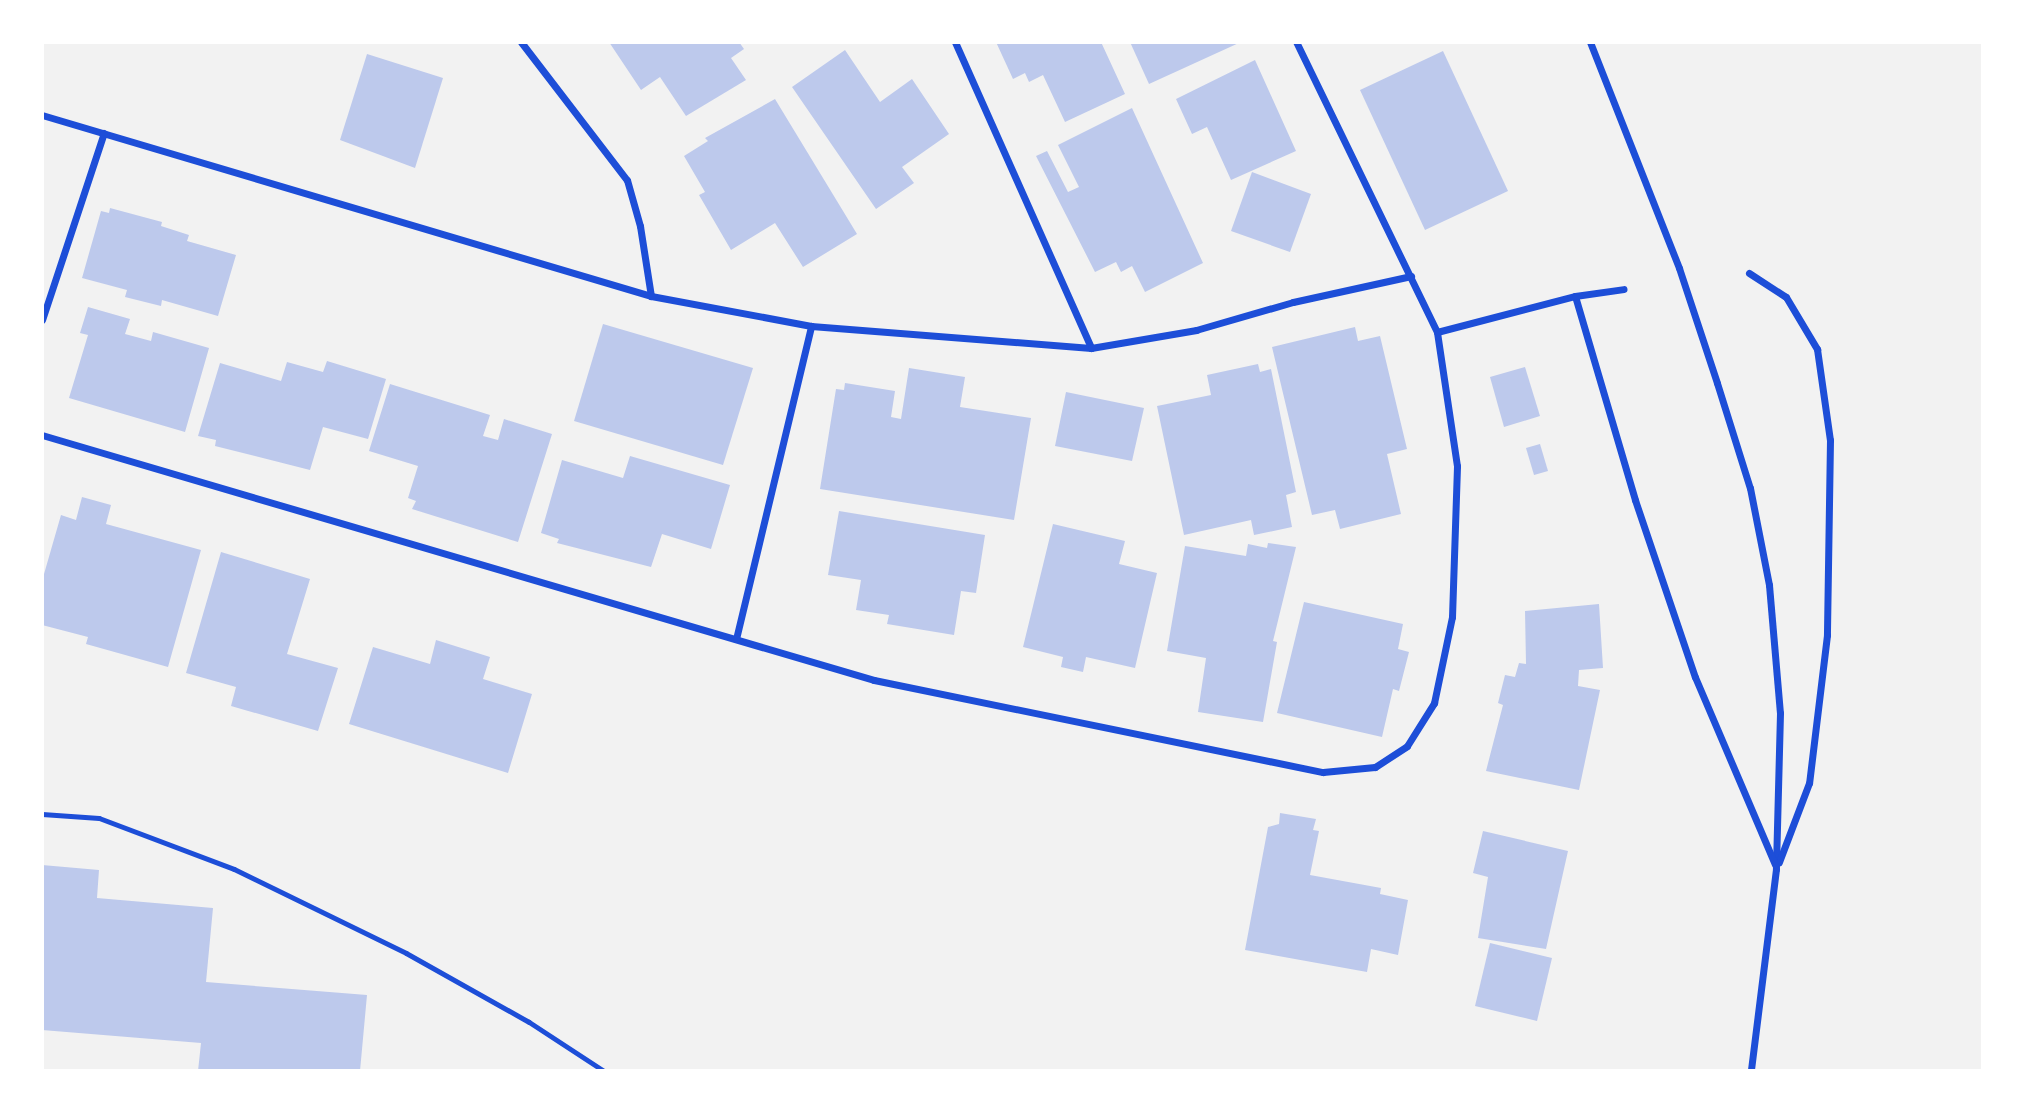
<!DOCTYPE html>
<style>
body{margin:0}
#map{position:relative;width:2025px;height:1113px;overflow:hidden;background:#f2f2f2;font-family:"Source Sans 3",sans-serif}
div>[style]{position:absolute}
.building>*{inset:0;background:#bdc9ec}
.service>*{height:5px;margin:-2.5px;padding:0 2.5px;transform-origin:2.5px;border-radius:2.5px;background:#1d4ed8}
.minor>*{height:7px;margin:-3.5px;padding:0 3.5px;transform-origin:3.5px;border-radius:3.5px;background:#1d4ed8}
span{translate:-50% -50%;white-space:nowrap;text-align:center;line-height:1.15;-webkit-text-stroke:6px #fff;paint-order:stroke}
.frame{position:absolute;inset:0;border:44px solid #fff;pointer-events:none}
</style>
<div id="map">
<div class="building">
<div style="clip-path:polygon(609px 42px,739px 42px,744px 49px,731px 58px,746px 80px,686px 116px,660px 77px,641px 90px)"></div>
<div style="clip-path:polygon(996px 42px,1101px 42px,1125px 94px,1065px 122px,1043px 75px,1029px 82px,1025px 73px,1013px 79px)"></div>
<div style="clip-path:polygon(1130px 42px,1241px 42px,1149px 84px)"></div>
<div style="clip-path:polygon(845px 50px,880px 102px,912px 79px,949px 134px,902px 167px,914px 183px,876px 209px,792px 87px)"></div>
<div style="clip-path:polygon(1443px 51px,1508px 191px,1425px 230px,1360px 90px)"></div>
<div style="clip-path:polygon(367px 54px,443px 78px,415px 168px,340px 140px)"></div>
<div style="clip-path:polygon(1255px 60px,1296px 151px,1231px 180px,1207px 127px,1192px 134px,1176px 99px)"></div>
<div style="clip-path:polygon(775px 99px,857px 234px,803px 267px,775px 223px,731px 250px,699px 195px,705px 192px,684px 156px,708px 141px,705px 138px)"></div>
<div style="clip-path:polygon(1132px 108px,1203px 263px,1145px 292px,1132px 266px,1121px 272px,1116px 262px,1095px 272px,1036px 156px,1047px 151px,1068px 192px,1079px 187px,1058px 145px)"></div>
<div style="clip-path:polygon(1252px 172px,1311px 194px,1290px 252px,1231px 231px)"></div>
<div style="clip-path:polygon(110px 208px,162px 222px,161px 226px,189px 235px,187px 241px,236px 255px,218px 316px,162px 300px,161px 306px,125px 297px,127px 290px,82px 278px,101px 211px,109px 213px)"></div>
<div style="clip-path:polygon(88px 307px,130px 319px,125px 334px,151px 341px,153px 332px,209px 348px,185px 432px,69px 398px,88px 335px,80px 333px)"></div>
<div style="clip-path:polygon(603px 324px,753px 368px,723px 465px,574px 421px)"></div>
<div style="clip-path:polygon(1355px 327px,1358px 341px,1380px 336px,1407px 449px,1387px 454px,1401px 514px,1340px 529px,1335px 510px,1312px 515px,1272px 347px)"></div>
<div style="clip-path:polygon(327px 361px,386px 379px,368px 439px,323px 427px,310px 470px,215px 446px,216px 440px,198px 436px,220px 363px,281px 381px,287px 362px,323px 372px)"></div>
<div style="clip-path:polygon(1258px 364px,1260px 372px,1271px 369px,1296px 492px,1286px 495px,1292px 527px,1254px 535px,1251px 520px,1184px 535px,1157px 406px,1211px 395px,1207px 375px)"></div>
<div style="clip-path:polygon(1525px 367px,1540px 416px,1504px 427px,1490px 377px)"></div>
<div style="clip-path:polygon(909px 368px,965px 377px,960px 407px,1031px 418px,1014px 520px,820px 489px,836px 389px,844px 390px,845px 383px,895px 391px,891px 417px,901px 419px)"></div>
<div style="clip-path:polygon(390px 384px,490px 415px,483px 436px,498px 440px,504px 419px,552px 434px,518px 542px,412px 509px,416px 501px,408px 498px,418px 466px,369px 451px)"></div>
<div style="clip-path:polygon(1066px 392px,1144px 408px,1132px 461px,1055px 446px)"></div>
<div style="clip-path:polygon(1540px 444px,1548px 471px,1534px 475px,1526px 448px)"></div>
<div style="clip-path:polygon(630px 456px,730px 485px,711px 549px,662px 534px,651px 567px,557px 543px,559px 539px,541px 533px,562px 460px,623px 478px)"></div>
<div style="clip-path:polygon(82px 497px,111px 505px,106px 524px,201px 550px,168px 667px,86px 644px,88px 637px,42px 625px,42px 581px,61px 515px,76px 520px)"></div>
<div style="clip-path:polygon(839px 511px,985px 535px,976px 593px,961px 591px,954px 635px,887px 624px,889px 615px,856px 610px,861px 580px,828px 575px)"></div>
<div style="clip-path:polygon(1053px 524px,1125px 541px,1119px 564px,1157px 573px,1135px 668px,1086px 657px,1083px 672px,1061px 667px,1063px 657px,1023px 647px)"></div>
<div style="clip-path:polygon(1268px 543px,1296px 547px,1273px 641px,1277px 642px,1263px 722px,1198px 712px,1206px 658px,1167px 651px,1185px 546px,1246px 556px,1248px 544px,1267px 548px)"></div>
<div style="clip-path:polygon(221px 552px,310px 579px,287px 654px,338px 668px,318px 731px,231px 706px,236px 687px,186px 673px)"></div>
<div style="clip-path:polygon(1304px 602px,1403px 624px,1398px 649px,1409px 652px,1399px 691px,1393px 689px,1382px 737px,1277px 713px)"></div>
<div style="clip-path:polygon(1599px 604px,1603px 668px,1579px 670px,1578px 686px,1600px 690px,1579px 790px,1486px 771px,1503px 705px,1498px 703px,1505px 675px,1515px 677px,1519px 663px,1526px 664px,1525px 611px)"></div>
<div style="clip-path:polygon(436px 640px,490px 657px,483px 679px,532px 694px,508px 773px,349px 724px,373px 647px,430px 664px)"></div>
<div style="clip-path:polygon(1280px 813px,1316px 819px,1313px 830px,1319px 831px,1310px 875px,1381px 888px,1380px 894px,1408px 900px,1398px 955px,1371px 949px,1367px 972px,1245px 950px,1268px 827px,1279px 824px)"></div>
<div style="clip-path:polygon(1483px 831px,1568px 851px,1546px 949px,1478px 938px,1488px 877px,1473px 873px)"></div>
<div style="clip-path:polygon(42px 865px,99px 870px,97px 898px,213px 908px,206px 982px,367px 995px,360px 1071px,198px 1071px,201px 1043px,42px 1030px)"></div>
<div style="clip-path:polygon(1490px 943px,1552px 958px,1537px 1021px,1475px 1006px)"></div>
</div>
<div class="service">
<div style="left:42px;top:814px;width:57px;rotate:4deg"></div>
<div style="left:99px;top:818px;width:144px;rotate:20.7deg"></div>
<div style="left:234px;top:869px;width:191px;rotate:26deg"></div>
<div style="left:406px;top:953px;width:141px;rotate:29.3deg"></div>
<div style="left:529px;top:1022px;width:90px;rotate:33.2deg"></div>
</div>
<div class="minor">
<div style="left:521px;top:42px;width:174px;rotate:52.5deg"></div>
<div style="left:627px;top:180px;width:48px;rotate:74.2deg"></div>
<div style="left:640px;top:226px;width:71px;rotate:81.1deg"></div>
<div style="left:955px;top:42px;width:335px;rotate:66deg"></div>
<div style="left:1590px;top:42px;width:243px;rotate:68.5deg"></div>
<div style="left:1679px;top:268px;width:121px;rotate:71.7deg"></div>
<div style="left:1717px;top:383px;width:110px;rotate:72.6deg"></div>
<div style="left:1750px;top:488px;width:99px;rotate:78.9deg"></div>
<div style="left:1769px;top:585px;width:128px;rotate:85.1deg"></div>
<div style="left:1780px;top:713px;width:156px;rotate:91.5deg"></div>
<div style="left:1776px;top:869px;width:204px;rotate:97.1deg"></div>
<div style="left:42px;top:115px;width:635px;rotate:16.55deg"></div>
<div style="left:651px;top:296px;width:163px;rotate:10.6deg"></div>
<div style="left:811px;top:326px;width:281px;rotate:4.5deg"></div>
<div style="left:1091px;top:348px;width:107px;rotate:-9.7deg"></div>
<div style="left:1196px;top:330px;width:101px;rotate:-16.1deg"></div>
<div style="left:1293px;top:302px;width:121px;rotate:-12.4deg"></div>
<div style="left:1749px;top:273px;width:44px;rotate:33deg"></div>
<div style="left:1786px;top:297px;width:61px;rotate:59.2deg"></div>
<div style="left:1817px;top:349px;width:92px;rotate:81.9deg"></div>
<div style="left:1830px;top:440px;width:195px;rotate:90.9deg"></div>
<div style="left:1827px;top:635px;width:149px;rotate:96.9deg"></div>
<div style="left:1809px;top:783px;width:85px;rotate:110.8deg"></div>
<div style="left:1575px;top:296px;width:213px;rotate:73.6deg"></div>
<div style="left:1635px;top:500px;width:187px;rotate:71.3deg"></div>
<div style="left:1695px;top:677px;width:204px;rotate:66.9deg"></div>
<div style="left:42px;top:320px;width:197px;rotate:-71.7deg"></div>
<div style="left:1437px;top:332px;width:143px;rotate:-14.6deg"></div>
<div style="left:1575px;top:296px;width:49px;rotate:-8.1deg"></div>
<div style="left:42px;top:435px;width:867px;rotate:16.41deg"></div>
<div style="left:874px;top:680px;width:458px;rotate:11.6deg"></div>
<div style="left:1323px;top:772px;width:52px;rotate:-5.5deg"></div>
<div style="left:1375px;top:767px;width:38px;rotate:-33deg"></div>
<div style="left:1407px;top:746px;width:51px;rotate:-57.9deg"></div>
<div style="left:1434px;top:703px;width:88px;rotate:-78.2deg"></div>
<div style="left:1452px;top:617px;width:151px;rotate:-88.1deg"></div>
<div style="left:1457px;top:466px;width:135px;rotate:-98.5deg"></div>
<div style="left:1437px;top:332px;width:322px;rotate:-115.9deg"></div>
<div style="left:736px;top:639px;width:322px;rotate:-76.5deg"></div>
</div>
<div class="frame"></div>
</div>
